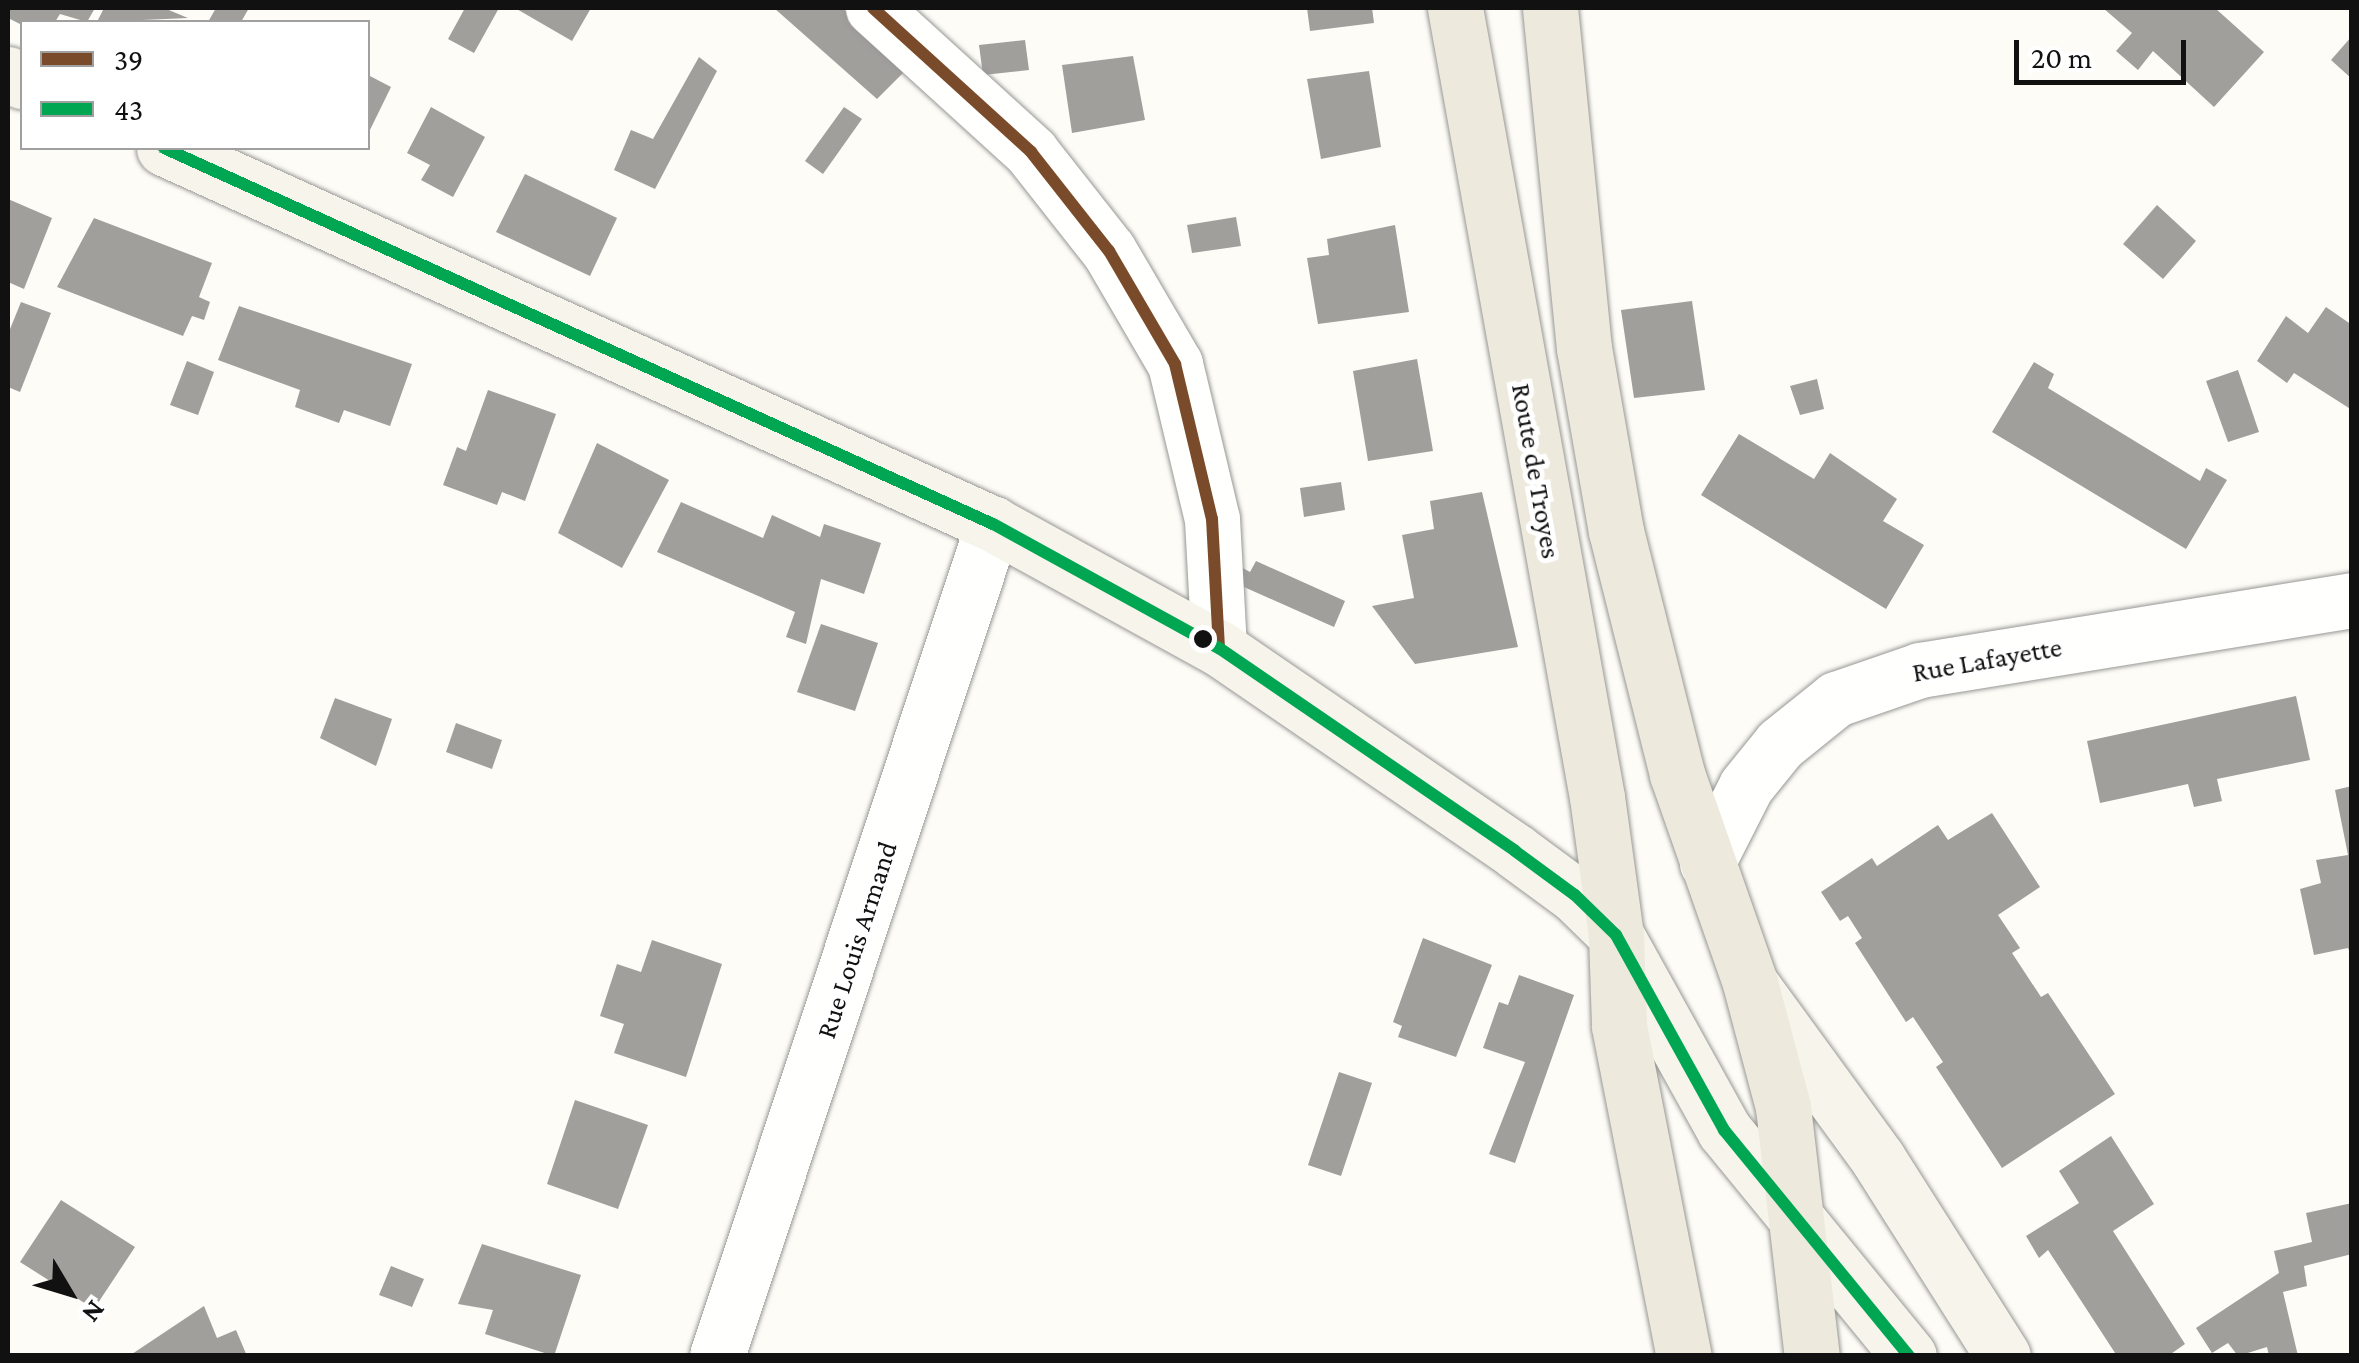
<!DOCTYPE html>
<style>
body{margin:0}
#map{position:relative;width:2359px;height:1363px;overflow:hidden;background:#fdfcf7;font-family:"Crimson Pro",serif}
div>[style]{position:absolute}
.building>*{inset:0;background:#a19f9c}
.roads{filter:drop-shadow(0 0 2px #979795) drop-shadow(0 0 2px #979795)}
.minor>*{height:55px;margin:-27.5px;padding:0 27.5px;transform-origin:27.5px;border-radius:27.5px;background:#fffffe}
.secondary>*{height:55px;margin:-27.5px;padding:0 27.5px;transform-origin:27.5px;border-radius:27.5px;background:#f6f4eb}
.primary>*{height:55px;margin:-27.5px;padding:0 27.5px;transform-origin:27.5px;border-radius:27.5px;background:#ede9dc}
.bus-1>*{height:12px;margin:-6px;padding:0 6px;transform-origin:6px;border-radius:6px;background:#7a4b2a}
.bus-2>*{height:12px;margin:-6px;padding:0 6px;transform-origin:6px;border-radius:6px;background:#00a651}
.dots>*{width:28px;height:28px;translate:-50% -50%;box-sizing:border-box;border:5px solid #fff;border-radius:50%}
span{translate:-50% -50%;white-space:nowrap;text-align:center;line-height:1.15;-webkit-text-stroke:10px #fff;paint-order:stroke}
.street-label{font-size:28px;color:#111}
.frame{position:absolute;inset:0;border:10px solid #111;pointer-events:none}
.legend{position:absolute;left:20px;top:20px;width:350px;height:130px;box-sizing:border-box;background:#fff;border:2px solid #a0a0a0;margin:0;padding:12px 18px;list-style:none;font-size:30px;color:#111}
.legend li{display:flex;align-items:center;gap:20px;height:50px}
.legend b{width:50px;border:2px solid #a0a0a0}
.north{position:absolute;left:20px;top:1243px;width:100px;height:100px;-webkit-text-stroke:8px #fff;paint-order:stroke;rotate:128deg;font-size:28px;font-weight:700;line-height:40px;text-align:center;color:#111}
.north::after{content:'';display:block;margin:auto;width:35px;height:45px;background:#111;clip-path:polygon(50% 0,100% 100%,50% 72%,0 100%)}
.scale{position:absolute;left:2014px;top:40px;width:172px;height:45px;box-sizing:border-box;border:5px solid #111;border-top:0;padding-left:12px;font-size:30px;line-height:35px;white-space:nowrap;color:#111;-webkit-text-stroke:8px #fff;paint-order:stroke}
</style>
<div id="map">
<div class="building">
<div style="clip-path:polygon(8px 8px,95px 8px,87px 22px,60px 14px,55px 22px,22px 25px,8px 18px)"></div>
<div style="clip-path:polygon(104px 8px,164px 8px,188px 18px,97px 22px)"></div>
<div style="clip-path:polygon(216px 8px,249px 8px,241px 22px,208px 22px)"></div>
<div style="clip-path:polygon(465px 8px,499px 8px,474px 53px,448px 39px)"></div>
<div style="clip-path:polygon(515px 8px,591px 8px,572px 41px)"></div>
<div style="clip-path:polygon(774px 8px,842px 8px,909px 67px,877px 99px)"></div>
<div style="clip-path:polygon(1307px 8px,1372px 8px,1374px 23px,1310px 31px)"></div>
<div style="clip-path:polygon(2103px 8px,2215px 8px,2264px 52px,2214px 107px,2153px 51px,2138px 70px,2116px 51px,2132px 33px)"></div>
<div style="clip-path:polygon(2352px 36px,2352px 79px,2331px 60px)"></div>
<div style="clip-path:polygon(1025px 40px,1029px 70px,983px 75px,979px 45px)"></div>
<div style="clip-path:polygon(1133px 56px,1145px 120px,1072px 133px,1062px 65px)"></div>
<div style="clip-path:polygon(699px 57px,717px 71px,655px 189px,614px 170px,631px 130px,653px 139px)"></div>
<div style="clip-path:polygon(1369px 71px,1381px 147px,1321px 159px,1307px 79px)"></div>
<div style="clip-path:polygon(368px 75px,391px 87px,368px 134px)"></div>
<div style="clip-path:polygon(431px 107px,485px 137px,453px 197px,421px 180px,430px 165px,407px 153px)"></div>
<div style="clip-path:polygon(844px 107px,862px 119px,823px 174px,805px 161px)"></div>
<div style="clip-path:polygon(525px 174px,617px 218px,590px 276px,496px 232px)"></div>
<div style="clip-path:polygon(8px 199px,52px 218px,24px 289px,8px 282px)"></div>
<div style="clip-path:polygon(2157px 205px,2196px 241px,2163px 279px,2123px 244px)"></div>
<div style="clip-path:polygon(1236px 217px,1241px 246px,1192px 253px,1187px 225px)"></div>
<div style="clip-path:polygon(94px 218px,212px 263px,199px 297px,210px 302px,204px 320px,192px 316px,183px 336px,57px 287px)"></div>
<div style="clip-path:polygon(1395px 225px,1409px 312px,1318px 324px,1307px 258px,1329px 255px,1327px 239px)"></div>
<div style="clip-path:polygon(1692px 301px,1705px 390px,1634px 398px,1621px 310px)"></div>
<div style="clip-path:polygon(21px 302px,51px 313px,20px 392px,8px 387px,8px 334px)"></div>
<div style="clip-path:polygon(239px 306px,412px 364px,390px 426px,344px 410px,339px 423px,295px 407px,300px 390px,218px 360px)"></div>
<div style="clip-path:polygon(2326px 307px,2352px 325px,2352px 410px,2294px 373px,2287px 383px,2257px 361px,2286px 316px,2308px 333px)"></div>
<div style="clip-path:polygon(1417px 359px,1433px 451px,1368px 461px,1353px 371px)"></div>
<div style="clip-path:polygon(187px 361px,214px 372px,198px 415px,170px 405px)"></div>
<div style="clip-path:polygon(2034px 362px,2054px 374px,2048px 388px,2200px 481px,2206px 468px,2227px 480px,2186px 549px,1992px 432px)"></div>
<div style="clip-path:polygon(2238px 370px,2259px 432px,2228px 442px,2206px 381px)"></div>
<div style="clip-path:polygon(1817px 379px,1824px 409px,1800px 415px,1790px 386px)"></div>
<div style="clip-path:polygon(488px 390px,556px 414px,525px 501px,502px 492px,497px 505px,443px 485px,457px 447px,466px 451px)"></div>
<div style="clip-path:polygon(1739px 434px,1814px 479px,1830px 453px,1897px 499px,1883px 521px,1924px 545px,1886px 609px,1701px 495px)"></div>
<div style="clip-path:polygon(597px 443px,669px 480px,622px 568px,558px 533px)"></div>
<div style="clip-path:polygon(1341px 482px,1345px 510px,1304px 517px,1300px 488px)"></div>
<div style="clip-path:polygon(1482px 492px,1518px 647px,1415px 664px,1372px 606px,1414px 598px,1402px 535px,1434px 529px,1430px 501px)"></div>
<div style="clip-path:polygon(681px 502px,763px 538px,772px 515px,820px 537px,824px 524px,881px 543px,864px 594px,821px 579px,806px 644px,786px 637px,795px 612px,657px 552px)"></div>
<div style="clip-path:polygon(1256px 561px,1345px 601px,1334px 627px,1244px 587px,1239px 566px,1250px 572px)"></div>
<div style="clip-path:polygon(821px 624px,878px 643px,855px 711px,797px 692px)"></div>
<div style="clip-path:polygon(2296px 696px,2310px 760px,2217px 779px,2222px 801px,2194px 807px,2188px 784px,2100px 803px,2087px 741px)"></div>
<div style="clip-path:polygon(335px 698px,392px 719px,376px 766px,320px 738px)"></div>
<div style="clip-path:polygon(456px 723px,502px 740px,492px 769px,446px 752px)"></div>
<div style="clip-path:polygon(2352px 786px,2352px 957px,2348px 948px,2314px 955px,2300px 889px,2321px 883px,2316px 860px,2348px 855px,2335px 790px)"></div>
<div style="clip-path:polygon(1992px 813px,2040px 887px,1998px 915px,2020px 948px,2012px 953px,2041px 997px,2048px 993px,2115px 1094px,2002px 1168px,1936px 1067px,1943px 1062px,1913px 1017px,1906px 1022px,1855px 943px,1862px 938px,1848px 916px,1840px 921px,1821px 892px,1872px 858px,1877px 866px,1938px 825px,1948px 840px)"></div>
<div style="clip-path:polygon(1423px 938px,1492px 965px,1456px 1057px,1398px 1037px,1402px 1026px,1393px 1022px)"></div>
<div style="clip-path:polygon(652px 940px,722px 964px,686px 1077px,614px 1053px,624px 1024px,600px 1016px,617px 964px,641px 972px)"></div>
<div style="clip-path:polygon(1519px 975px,1574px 995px,1515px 1163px,1489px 1154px,1525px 1062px,1483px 1048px,1499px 1002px,1508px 1005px)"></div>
<div style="clip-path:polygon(1339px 1072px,1372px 1083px,1341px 1176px,1308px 1165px)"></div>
<div style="clip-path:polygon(575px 1100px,648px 1125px,618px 1209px,547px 1184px)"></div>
<div style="clip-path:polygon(2111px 1136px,2154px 1204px,2113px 1231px,2185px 1344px,2168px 1356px,2117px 1356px,2048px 1250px,2039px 1258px,2026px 1236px,2079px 1203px,2059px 1171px)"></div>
<div style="clip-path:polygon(61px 1200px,135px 1247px,94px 1309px,20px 1262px)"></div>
<div style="clip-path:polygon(2352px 1203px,2352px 1254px,2304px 1266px,2307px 1286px,2283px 1292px,2298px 1356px,2269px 1356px,2267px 1347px,2238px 1356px,2228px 1343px,2212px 1353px,2196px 1328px,2279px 1273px,2274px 1251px,2312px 1242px,2306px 1213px)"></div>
<div style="clip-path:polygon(482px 1244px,581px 1275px,554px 1356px,485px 1334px,493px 1310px,458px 1304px)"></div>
<div style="clip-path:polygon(391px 1266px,424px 1279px,412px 1307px,379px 1295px)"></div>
<div style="clip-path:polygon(204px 1306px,217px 1338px,236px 1330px,247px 1356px,129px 1356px)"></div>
</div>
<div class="roads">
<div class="minor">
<div style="left:873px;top:8px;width:214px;rotate:42.3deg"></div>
<div style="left:1031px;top:152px;width:126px;rotate:51.8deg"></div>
<div style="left:1109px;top:251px;width:131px;rotate:59.7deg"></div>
<div style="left:1175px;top:364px;width:159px;rotate:76.6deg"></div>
<div style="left:1212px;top:519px;width:129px;rotate:86.9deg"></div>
<div style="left:1707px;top:863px;width:86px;rotate:-63.1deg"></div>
<div style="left:1746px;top:786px;width:54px;rotate:-51deg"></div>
<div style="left:1780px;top:744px;width:72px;rotate:-38.8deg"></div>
<div style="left:1836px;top:699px;width:89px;rotate:-19deg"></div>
<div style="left:1920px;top:670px;width:438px;rotate:-9.2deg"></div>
<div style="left:717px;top:1356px;width:877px;rotate:-71.65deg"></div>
</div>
<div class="secondary">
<div style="left:8px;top:74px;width:16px;rotate:27deg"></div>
<div style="left:164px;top:148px;width:910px;rotate:24.4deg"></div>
<div style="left:993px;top:524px;width:258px;rotate:28.8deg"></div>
<div style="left:1219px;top:648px;width:359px;rotate:34.4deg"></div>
<div style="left:1515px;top:851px;width:74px;rotate:36.3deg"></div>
<div style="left:1575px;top:895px;width:57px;rotate:44.3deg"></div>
<div style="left:1616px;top:935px;width:223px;rotate:61deg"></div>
<div style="left:1724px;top:1130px;width:292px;rotate:50.7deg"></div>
<div style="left:1752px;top:986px;width:214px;rotate:53.9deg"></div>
<div style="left:1878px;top:1159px;width:233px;rotate:57.6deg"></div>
</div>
<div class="primary">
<div style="left:1455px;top:8px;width:802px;rotate:79.8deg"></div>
<div style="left:1597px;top:797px;width:139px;rotate:82.2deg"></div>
<div style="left:1616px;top:935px;width:91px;rotate:88.1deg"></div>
<div style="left:1619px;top:1026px;width:336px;rotate:78.9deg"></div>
<div style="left:1550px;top:8px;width:342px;rotate:84.3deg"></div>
<div style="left:1584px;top:348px;width:186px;rotate:80.1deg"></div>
<div style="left:1616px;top:531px;width:251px;rotate:75.9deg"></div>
<div style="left:1677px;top:774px;width:221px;rotate:70.7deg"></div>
<div style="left:1750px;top:983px;width:128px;rotate:75.1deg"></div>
<div style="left:1783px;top:1107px;width:251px;rotate:83.4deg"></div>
</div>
</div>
<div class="bus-1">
<div style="left:873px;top:8px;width:214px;rotate:42.3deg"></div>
<div style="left:1031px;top:152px;width:126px;rotate:51.8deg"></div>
<div style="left:1109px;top:251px;width:131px;rotate:59.7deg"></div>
<div style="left:1175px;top:364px;width:159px;rotate:76.6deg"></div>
<div style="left:1212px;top:519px;width:129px;rotate:86.9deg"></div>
</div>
<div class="bus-2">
<div style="left:164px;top:148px;width:910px;rotate:24.4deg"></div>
<div style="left:993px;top:524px;width:258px;rotate:28.8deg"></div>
<div style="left:1219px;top:648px;width:359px;rotate:34.4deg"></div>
<div style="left:1515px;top:851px;width:74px;rotate:36.3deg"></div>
<div style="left:1575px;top:895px;width:57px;rotate:44.3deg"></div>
<div style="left:1616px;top:935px;width:223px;rotate:61deg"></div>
<div style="left:1724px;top:1130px;width:292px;rotate:50.7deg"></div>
</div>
<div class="dots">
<div style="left:1203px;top:639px;background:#111"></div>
</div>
<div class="street-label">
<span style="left:1536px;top:471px;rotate:80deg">Route de Troyes</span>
<span style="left:1987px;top:660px;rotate:-10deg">Rue Lafayette</span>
<span style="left:857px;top:940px;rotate:-72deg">Rue Louis Armand</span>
</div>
<div class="frame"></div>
<ul class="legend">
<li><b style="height:12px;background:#7a4b2a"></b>39</li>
<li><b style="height:12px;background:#00a651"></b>43</li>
</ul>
<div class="north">N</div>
<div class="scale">20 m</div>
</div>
